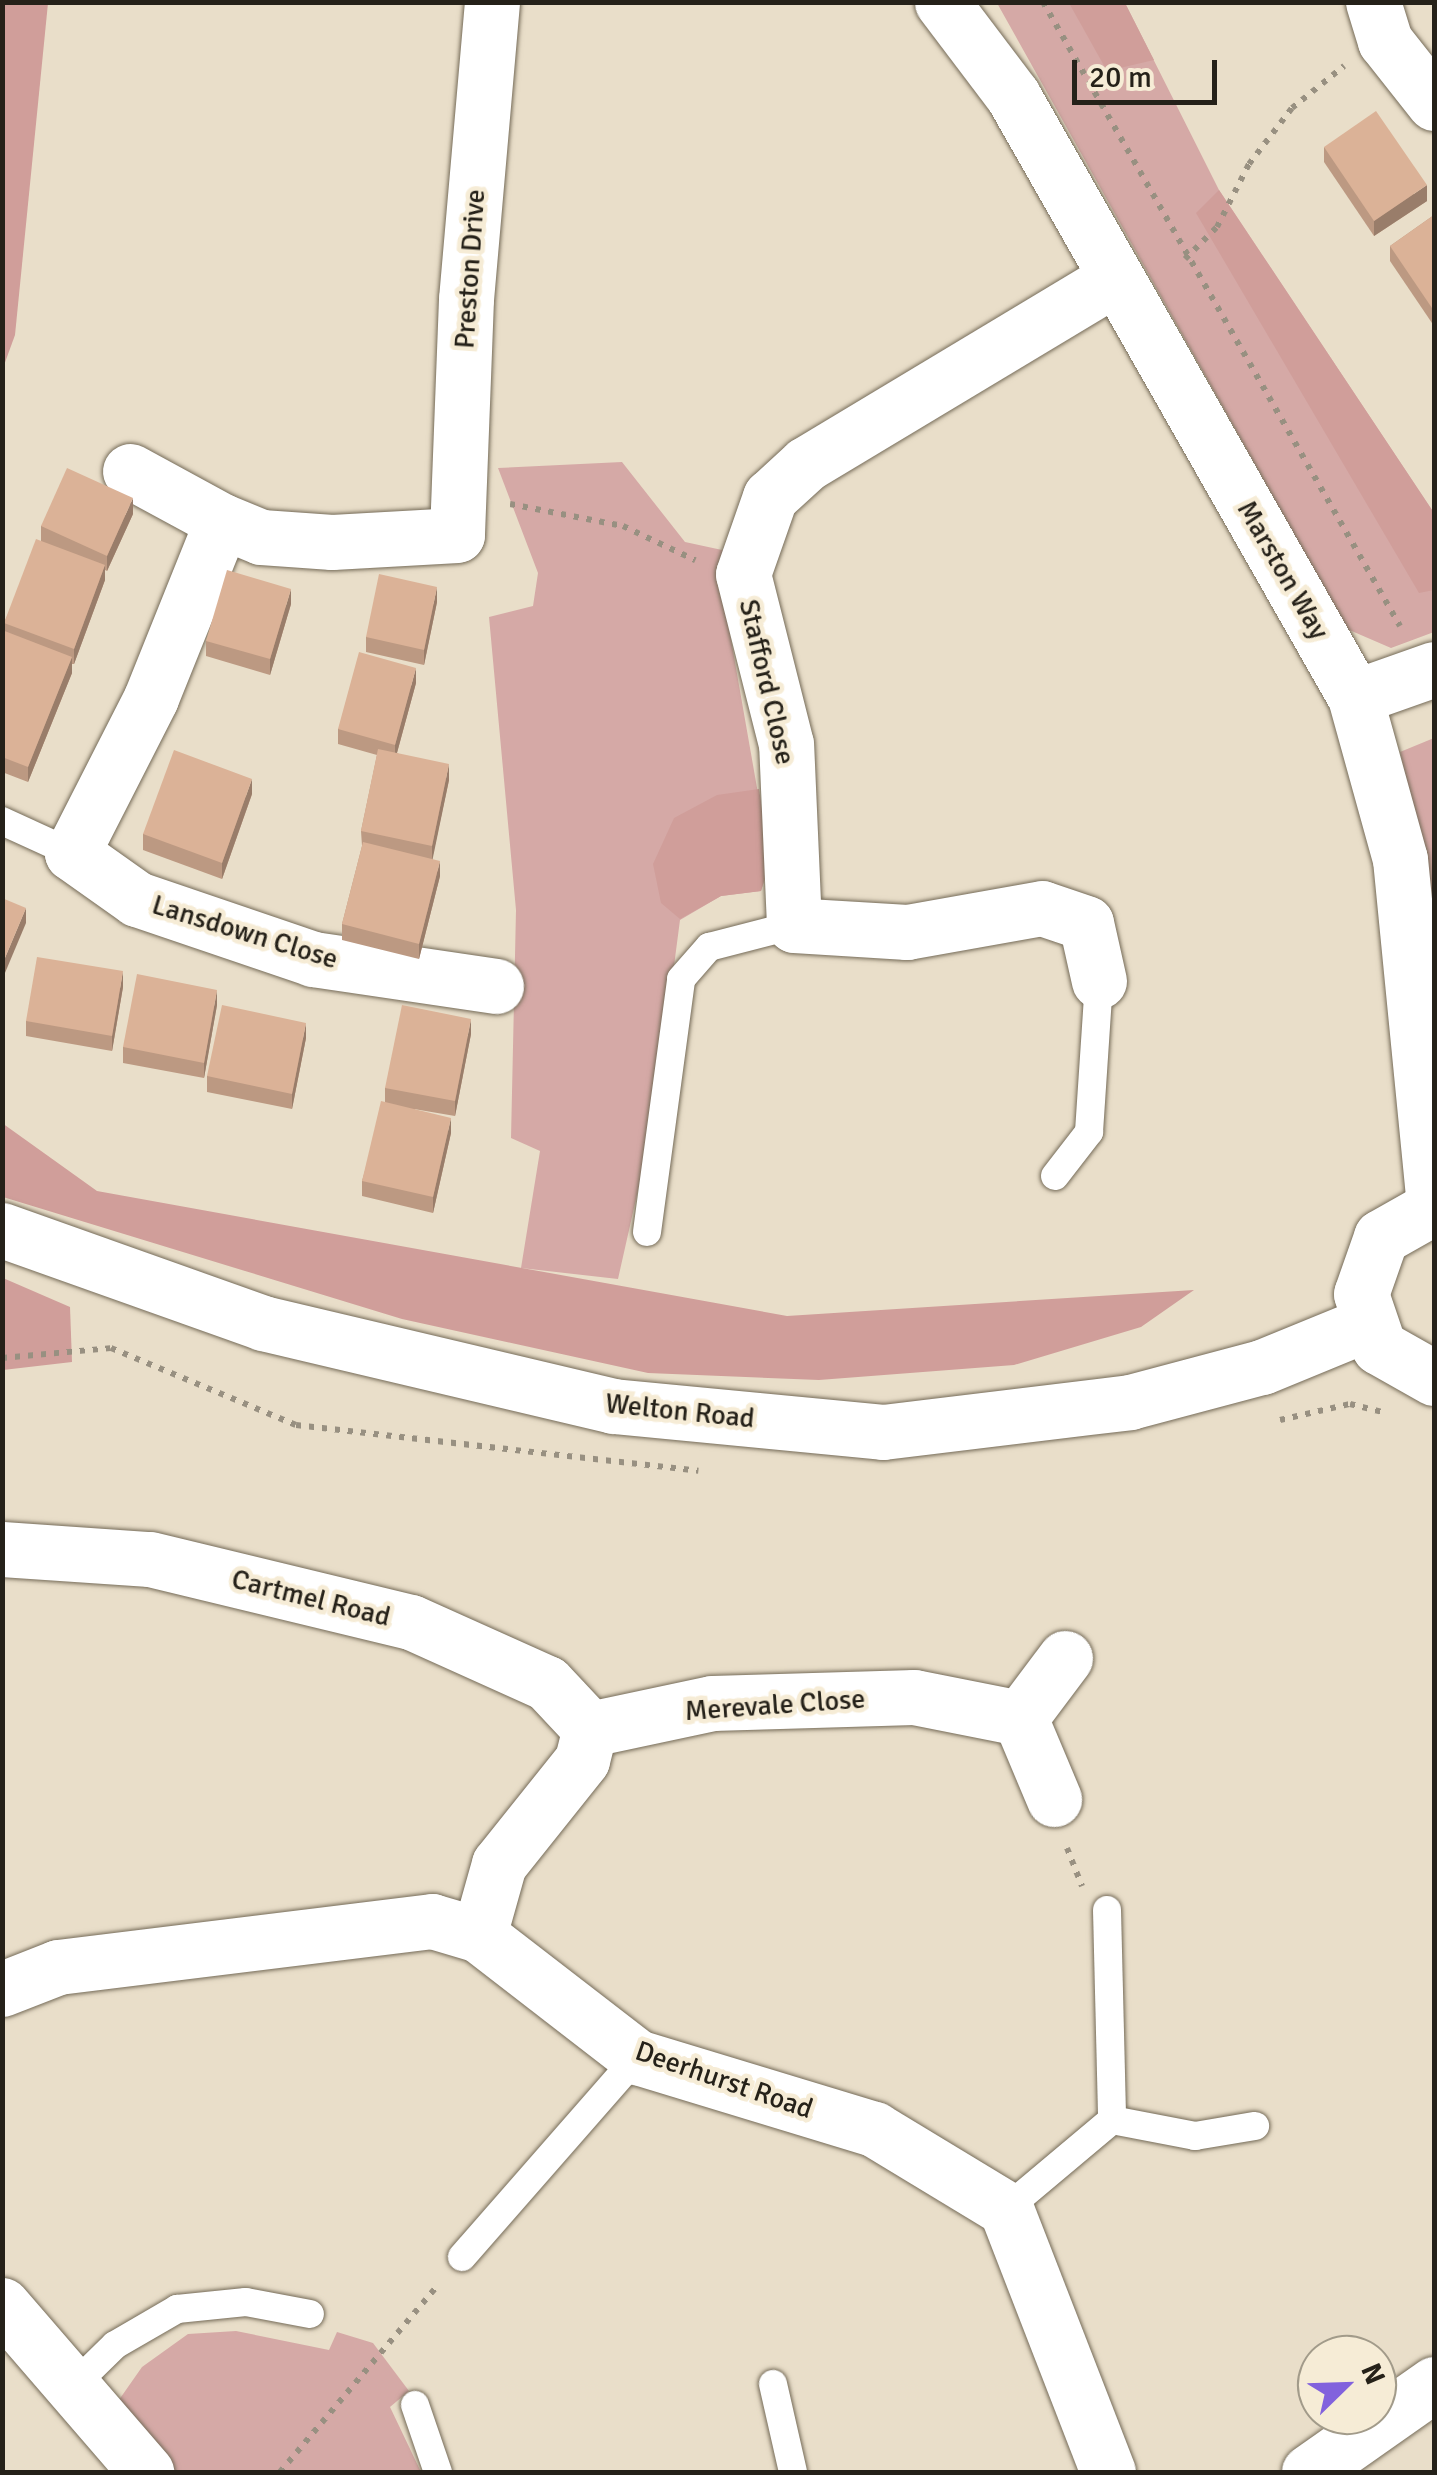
<!DOCTYPE html>
<style>
body{margin:0}
#map{position:relative;width:1437px;height:2475px;overflow:hidden;background:#e9dec9;font-family:Signika,sans-serif}
div>[style]{position:absolute}
.green>*{inset:0;background:#d5a9a6}
.forest>*{inset:0;background:#d09e9a}
.path>*{height:6px;margin-top:-3px;transform-origin:0;background:repeating-linear-gradient(90deg,#989081 0 5px,transparent 0 13px)}
.roads{filter:drop-shadow(0 0 2px #756b58) drop-shadow(0 0 2px #756b58)}
.service>*{height:28px;margin:-14px;padding:0 14px;transform-origin:14px;border-radius:14px;background:#fff}
.minor>*{height:55px;margin:-27.5px;padding:0 27.5px;transform-origin:27.5px;border-radius:27.5px;background:#fff}
.tertiary>*{height:55px;margin:-27.5px;padding:0 27.5px;transform-origin:27.5px;border-radius:27.5px;background:#fff}
.wall>*{inset:0;background:#bc9982}
.shaded-wall>*{inset:0;background:#997d6a}
.building>*{inset:0;background:#dbb297}
span{translate:-50% -50%;white-space:nowrap;text-align:center;line-height:1.15;-webkit-text-stroke:9px #f6ecd6;paint-order:stroke}
.street-label{font-size:28px;color:#252119}
.frame{position:absolute;inset:0;border:5px solid #252119;pointer-events:none}
.north{position:absolute;left:1297px;top:2335px;width:100px;height:100px;box-sizing:border-box;background:#f6ecd6;border:2px solid #a29b8a;border-radius:50%;rotate:67deg;font-size:28px;font-weight:700;line-height:40px;text-align:center;color:#252119}
.north::after{content:'';display:block;margin:auto;width:35px;height:45px;background:#8262dd;clip-path:polygon(50% 0,100% 100%,50% 72%,0 100%)}
.scale{position:absolute;left:1072px;top:60px;width:145px;height:45px;box-sizing:border-box;border:5px solid #252119;border-top:0;padding-left:12px;font-size:30px;line-height:35px;white-space:nowrap;color:#252119;-webkit-text-stroke:8px #f6ecd6;paint-order:stroke}
</style>
<div id="map">
<div class="green">
<div style="clip-path:polygon(997px 3px,1125px 3px,1219px 190px,1434px 513px,1434px 632px,1391px 648px,1347px 629px)"></div>
<div style="clip-path:polygon(622px 462px,685px 542px,736px 553px,726px 611px,770px 862px,761px 891px,721px 896px,680px 920px,654px 1119px,618px 1279px,521px 1268px,540px 1151px,511px 1138px,516px 910px,489px 617px,533px 606px,538px 573px,498px 468px)"></div>
<div style="clip-path:polygon(1434px 738px,1434px 902px,1400px 752px)"></div>
<div style="clip-path:polygon(236px 2331px,329px 2350px,337px 2332px,373px 2343px,409px 2391px,390px 2407px,421px 2472px,175px 2472px,114px 2407px,142px 2367px,188px 2334px)"></div>
</div>
<div class="forest">
<div style="clip-path:polygon(3px 2px,48px 3px,15px 335px,3px 368px)"></div>
<div style="clip-path:polygon(1069px 3px,1125px 3px,1154px 60px,1107px 71px)"></div>
<div style="clip-path:polygon(1219px 190px,1434px 513px,1434px 590px,1419px 593px,1196px 213px)"></div>
<div style="clip-path:polygon(759px 789px,770px 862px,761px 891px,721px 896px,680px 919px,661px 903px,653px 864px,674px 818px,717px 795px)"></div>
<div style="clip-path:polygon(2px 1123px,97px 1191px,787px 1316px,1194px 1290px,1141px 1327px,1014px 1365px,819px 1380px,648px 1373px,402px 1319px,3px 1197px)"></div>
<div style="clip-path:polygon(3px 1278px,70px 1307px,72px 1362px,3px 1370px)"></div>
</div>
<div class="path">
<div style="left:1043px;top:2px;width:719px;rotate:60.23deg"></div>
<div style="left:1185px;top:259px;width:45px;rotate:-45deg"></div>
<div style="left:1217px;top:227px;width:71px;rotate:-63.1deg"></div>
<div style="left:1249px;top:164px;width:71px;rotate:-52.5deg"></div>
<div style="left:1292px;top:108px;width:67px;rotate:-38.9deg"></div>
<div style="left:510px;top:504px;width:115px;rotate:11deg"></div>
<div style="left:623px;top:526px;width:80px;rotate:25.3deg"></div>
<div style="left:2px;top:1358px;width:109px;rotate:-5.2deg"></div>
<div style="left:111px;top:1348px;width:200px;rotate:22.6deg"></div>
<div style="left:296px;top:1425px;width:405px;rotate:6.5deg"></div>
<div style="left:1280px;top:1420px;width:72px;rotate:-12.9deg"></div>
<div style="left:1350px;top:1404px;width:36px;rotate:14deg"></div>
<div style="left:1067px;top:1848px;width:41px;rotate:68.5deg"></div>
<div style="left:280px;top:2472px;width:243px;rotate:-49.8deg"></div>
</div>
<div class="roads">
<div class="service">
<div style="left:2px;top:821px;width:77px;rotate:24.6deg"></div>
<div style="left:1055px;top:1176px;width:56px;rotate:-52.3deg"></div>
<div style="left:1089px;top:1132px;width:151px;rotate:-86.2deg"></div>
<div style="left:647px;top:1232px;width:255px;rotate:-82.3deg"></div>
<div style="left:681px;top:979px;width:43px;rotate:-48.8deg"></div>
<div style="left:709px;top:947px;width:88px;rotate:-14.5deg"></div>
<div style="left:1107px;top:1910px;width:210px;rotate:88.6deg"></div>
<div style="left:1006px;top:2209px;width:138px;rotate:-40deg"></div>
<div style="left:1112px;top:2120px;width:85px;rotate:10.9deg"></div>
<div style="left:1195px;top:2136px;width:61px;rotate:-9.5deg"></div>
<div style="left:462px;top:2257px;width:266px;rotate:-48.8deg"></div>
<div style="left:773px;top:2384px;width:90px;rotate:77.2deg"></div>
<div style="left:69px;top:2390px;width:64px;rotate:-44.4deg"></div>
<div style="left:115px;top:2345px;width:72px;rotate:-30.1deg"></div>
<div style="left:177px;top:2309px;width:69px;rotate:-5.8deg"></div>
<div style="left:246px;top:2302px;width:65px;rotate:10.6deg"></div>
<div style="left:415px;top:2405px;width:71px;rotate:71.1deg"></div>
</div>
<div class="minor">
<div style="left:492px;top:2px;width:298px;rotate:95deg"></div>
<div style="left:466px;top:299px;width:236px;rotate:92.2deg"></div>
<div style="left:457px;top:535px;width:125px;rotate:176.8deg"></div>
<div style="left:332px;top:542px;width:71px;rotate:-176deg"></div>
<div style="left:261px;top:537px;width:42px;rotate:-157.7deg"></div>
<div style="left:222px;top:521px;width:191px;rotate:111.9deg"></div>
<div style="left:151px;top:698px;width:174px;rotate:117deg"></div>
<div style="left:72px;top:853px;width:80px;rotate:35.3deg"></div>
<div style="left:137px;top:899px;width:186px;rotate:18.8deg"></div>
<div style="left:313px;top:959px;width:185px;rotate:8.4deg"></div>
<div style="left:942px;top:2px;width:118px;rotate:52.9deg"></div>
<div style="left:1013px;top:96px;width:691px;rotate:60.36deg"></div>
<div style="left:1355px;top:697px;width:168px;rotate:74.5deg"></div>
<div style="left:1400px;top:859px;width:350px;rotate:84.4deg"></div>
<div style="left:1373px;top:2px;width:41px;rotate:72.9deg"></div>
<div style="left:1385px;top:41px;width:79px;rotate:51.7deg"></div>
<div style="left:130px;top:471px;width:105px;rotate:28.5deg"></div>
<div style="left:1355px;top:697px;width:84px;rotate:-19.5deg"></div>
<div style="left:1099px;top:981px;width:59px;rotate:-102.6deg"></div>
<div style="left:1086px;top:923px;width:46px;rotate:-161.2deg"></div>
<div style="left:1042px;top:908px;width:137px;rotate:169.9deg"></div>
<div style="left:907px;top:932px;width:113px;rotate:-176.5deg"></div>
<div style="left:794px;top:925px;width:181px;rotate:-92.5deg"></div>
<div style="left:786px;top:744px;width:175px;rotate:-104.2deg"></div>
<div style="left:743px;top:574px;width:82px;rotate:-70.7deg"></div>
<div style="left:770px;top:497px;width:49px;rotate:-42.5deg"></div>
<div style="left:806px;top:464px;width:361px;rotate:-31deg"></div>
<div style="left:2px;top:1549px;width:148px;rotate:3.9deg"></div>
<div style="left:150px;top:1559px;width:268px;rotate:13.6deg"></div>
<div style="left:411px;top:1622px;width:149px;rotate:24.2deg"></div>
<div style="left:547px;top:1683px;width:63px;rotate:46.9deg"></div>
<div style="left:1020px;top:1718px;width:88px;rotate:67.2deg"></div>
<div style="left:479px;top:1935px;width:74px;rotate:-74.3deg"></div>
<div style="left:499px;top:1864px;width:133px;rotate:-51.4deg"></div>
<div style="left:582px;top:1760px;width:32px;rotate:-76deg"></div>
<div style="left:590px;top:1729px;width:125px;rotate:-12deg"></div>
<div style="left:712px;top:1703px;width:202px;rotate:-1.7deg"></div>
<div style="left:914px;top:1697px;width:108px;rotate:11.2deg"></div>
<div style="left:1020px;top:1718px;width:75px;rotate:-53.1deg"></div>
<div style="left:2px;top:1989px;width:60px;rotate:-21.4deg"></div>
<div style="left:58px;top:1967px;width:377px;rotate:-7deg"></div>
<div style="left:432px;top:1921px;width:49px;rotate:16.6deg"></div>
<div style="left:479px;top:1935px;width:200px;rotate:37.7deg"></div>
<div style="left:637px;top:2057px;width:248px;rotate:16.9deg"></div>
<div style="left:874px;top:2129px;width:154px;rotate:31.2deg"></div>
<div style="left:1006px;top:2209px;width:282px;rotate:68.8deg"></div>
<div style="left:2px;top:2305px;width:221px;rotate:49.2deg"></div>
<div style="left:1309px;top:2472px;width:153px;rotate:-35.1deg"></div>
</div>
<div class="tertiary">
<div style="left:1434px;top:1207px;width:61px;rotate:150.5deg"></div>
<div style="left:1381px;top:1237px;width:60px;rotate:109.3deg"></div>
<div style="left:1361px;top:1294px;width:56px;rotate:71.2deg"></div>
<div style="left:1379px;top:1347px;width:63px;rotate:29.4deg"></div>
<div style="left:2px;top:1230px;width:277px;rotate:19.6deg"></div>
<div style="left:263px;top:1323px;width:360px;rotate:13.3deg"></div>
<div style="left:613px;top:1406px;width:271px;rotate:5.5deg"></div>
<div style="left:883px;top:1432px;width:249px;rotate:-6.9deg"></div>
<div style="left:1130px;top:1402px;width:137px;rotate:-14.9deg"></div>
<div style="left:1262px;top:1367px;width:113px;rotate:-22.3deg"></div>
</div>
</div>
<div class="wall">
<div style="clip-path:polygon(1324px 147px,1427px 201px,1374px 236px,1324px 162px)"></div>
<div style="clip-path:polygon(1434px 215px,1434px 326px,1390px 261px,1390px 246px)"></div>
<div style="clip-path:polygon(133px 514px,107px 571px,105px 570px,105px 580px,74px 664px,72px 664px,72px 673px,28px 782px,2px 772px,2px 630px,4px 623px,41px 541px,41px 526px)"></div>
<div style="clip-path:polygon(437px 602px,424px 665px,366px 652px,366px 637px)"></div>
<div style="clip-path:polygon(291px 604px,270px 675px,206px 656px,206px 641px)"></div>
<div style="clip-path:polygon(416px 683px,397px 753px,449px 780px,432px 859px,440px 876px,419px 959px,342px 940px,342px 924px,362px 846px,361px 831px,377px 755px,338px 744px,338px 729px)"></div>
<div style="clip-path:polygon(252px 794px,222px 879px,143px 850px,143px 834px)"></div>
<div style="clip-path:polygon(123px 987px,112px 1051px,26px 1036px,26px 1021px)"></div>
<div style="clip-path:polygon(217px 1005px,204px 1078px,123px 1063px,123px 1047px)"></div>
<div style="clip-path:polygon(471px 1034px,455px 1116px,414px 1109px,451px 1133px,433px 1213px,362px 1196px,362px 1181px,385px 1102px,385px 1088px)"></div>
<div style="clip-path:polygon(306px 1038px,292px 1109px,207px 1092px,207px 1076px)"></div>
</div>
<div class="shaded-wall">
<div style="clip-path:polygon(1427px 185px,1427px 201px,1374px 236px,1374px 221px)"></div>
<div style="clip-path:polygon(133px 498px,133px 514px,107px 571px,107px 556px)"></div>
<div style="clip-path:polygon(105px 565px,105px 580px,74px 664px,74px 649px)"></div>
<div style="clip-path:polygon(437px 587px,437px 602px,424px 665px,424px 650px)"></div>
<div style="clip-path:polygon(291px 589px,291px 604px,270px 675px,270px 659px)"></div>
<div style="clip-path:polygon(72px 657px,72px 673px,28px 782px,28px 767px)"></div>
<div style="clip-path:polygon(416px 668px,416px 683px,395px 760px,395px 745px)"></div>
<div style="clip-path:polygon(449px 764px,449px 780px,432px 862px,432px 846px)"></div>
<div style="clip-path:polygon(252px 779px,252px 794px,222px 879px,222px 863px)"></div>
<div style="clip-path:polygon(440px 861px,440px 876px,419px 959px,419px 944px)"></div>
<div style="clip-path:polygon(26px 908px,26px 923px,2px 980px,2px 965px)"></div>
<div style="clip-path:polygon(123px 971px,123px 987px,112px 1051px,112px 1036px)"></div>
<div style="clip-path:polygon(217px 990px,217px 1005px,204px 1078px,204px 1063px)"></div>
<div style="clip-path:polygon(471px 1019px,471px 1034px,455px 1116px,455px 1101px)"></div>
<div style="clip-path:polygon(306px 1023px,306px 1038px,292px 1109px,292px 1094px)"></div>
<div style="clip-path:polygon(451px 1118px,451px 1133px,433px 1213px,433px 1197px)"></div>
</div>
<div class="building">
<div style="clip-path:polygon(1376px 111px,1427px 185px,1374px 221px,1324px 147px)"></div>
<div style="clip-path:polygon(1434px 215px,1434px 311px,1390px 246px)"></div>
<div style="clip-path:polygon(67px 468px,133px 498px,107px 556px,41px 526px)"></div>
<div style="clip-path:polygon(36px 539px,105px 565px,74px 649px,4px 623px)"></div>
<div style="clip-path:polygon(227px 570px,291px 589px,270px 659px,206px 641px)"></div>
<div style="clip-path:polygon(379px 574px,437px 587px,424px 650px,366px 637px)"></div>
<div style="clip-path:polygon(2px 630px,72px 657px,28px 767px,2px 757px)"></div>
<div style="clip-path:polygon(359px 652px,416px 668px,395px 745px,338px 729px)"></div>
<div style="clip-path:polygon(378px 749px,449px 764px,432px 846px,361px 831px)"></div>
<div style="clip-path:polygon(174px 750px,252px 779px,222px 863px,143px 834px)"></div>
<div style="clip-path:polygon(363px 842px,440px 861px,419px 944px,342px 924px)"></div>
<div style="clip-path:polygon(2px 898px,26px 908px,2px 965px)"></div>
<div style="clip-path:polygon(37px 957px,123px 971px,112px 1036px,26px 1021px)"></div>
<div style="clip-path:polygon(137px 974px,217px 990px,204px 1063px,123px 1047px)"></div>
<div style="clip-path:polygon(222px 1005px,306px 1023px,292px 1094px,207px 1076px)"></div>
<div style="clip-path:polygon(402px 1005px,471px 1019px,455px 1101px,385px 1088px)"></div>
<div style="clip-path:polygon(381px 1101px,451px 1118px,433px 1197px,362px 1181px)"></div>
</div>
<div class="street-label">
<span style="left:470px;top:269px;rotate:-86deg">Preston Drive</span>
<span style="left:1283px;top:570px;rotate:60deg">Marston Way</span>
<span style="left:767px;top:682px;rotate:77deg">Stafford Close</span>
<span style="left:245px;top:932px;rotate:17deg">Lansdown Close</span>
<span style="left:680px;top:1411px;rotate:6deg">Welton Road</span>
<span style="left:311px;top:1598px;rotate:14deg">Cartmel Road</span>
<span style="left:775px;top:1705px;rotate:-4deg">Merevale Close</span>
<span style="left:724px;top:2080px;rotate:19deg">Deerhurst Road</span>
</div>
<div class="frame"></div>
<div class="north">N</div>
<div class="scale">20 m</div>
</div>
